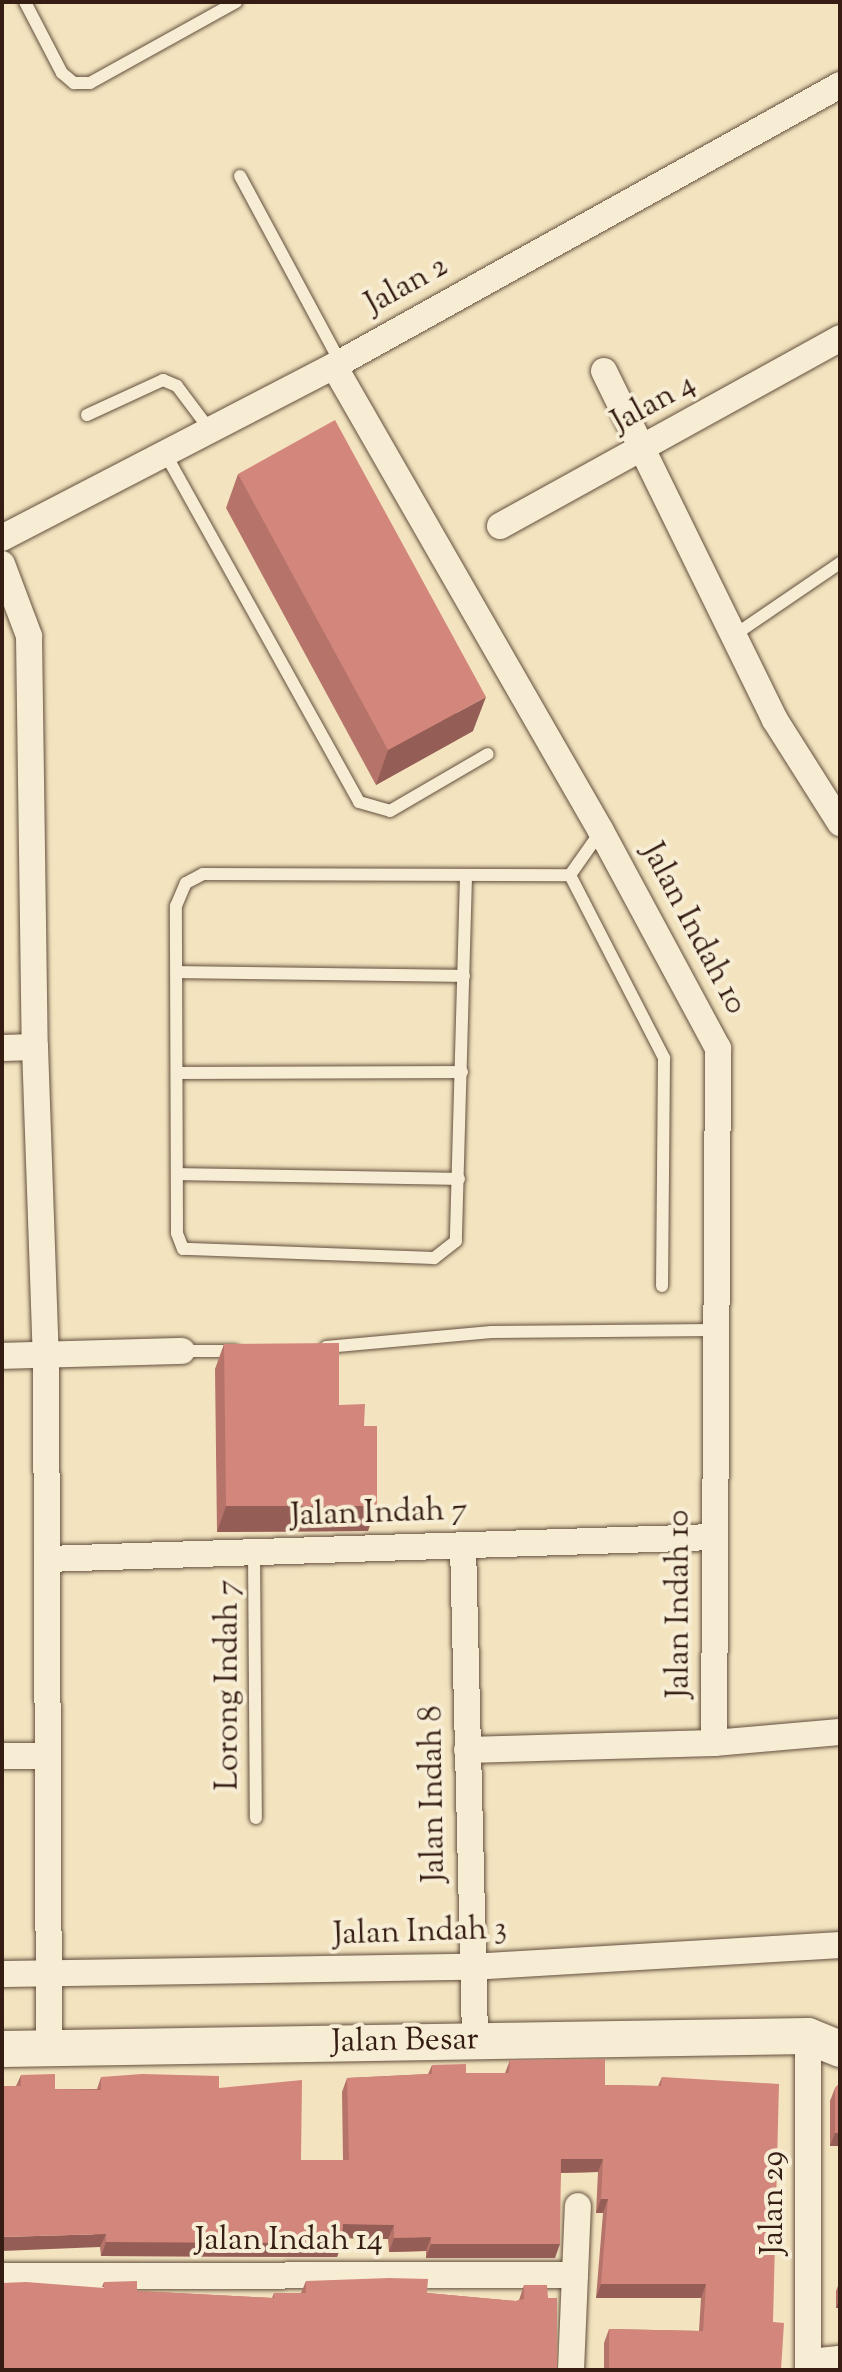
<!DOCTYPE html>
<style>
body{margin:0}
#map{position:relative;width:842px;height:2372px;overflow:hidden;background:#f3e4bf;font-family:"Sorts Mill Goudy",serif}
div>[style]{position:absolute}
.roads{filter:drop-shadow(0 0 2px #644f3e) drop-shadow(0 0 2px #644f3e)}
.lane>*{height:12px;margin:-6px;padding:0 6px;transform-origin:6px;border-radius:6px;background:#f7edd5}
.street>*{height:26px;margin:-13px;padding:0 13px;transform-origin:13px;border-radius:13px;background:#f7edd5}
.secondary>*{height:36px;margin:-18px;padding:0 18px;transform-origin:18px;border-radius:18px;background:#f7edd5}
.wall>*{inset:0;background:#b5736a}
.shaded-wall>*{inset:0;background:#945e56}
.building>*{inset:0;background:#d3867b}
span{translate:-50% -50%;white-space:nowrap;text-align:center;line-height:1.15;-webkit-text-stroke:8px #f7edd5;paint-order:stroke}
.street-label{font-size:32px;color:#351d13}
.frame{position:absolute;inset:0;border:4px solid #351d13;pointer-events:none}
</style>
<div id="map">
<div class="roads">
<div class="lane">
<div style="left:25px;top:2px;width:80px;rotate:62.5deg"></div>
<div style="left:62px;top:73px;width:16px;rotate:40deg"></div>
<div style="left:74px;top:83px;width:16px"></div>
<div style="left:90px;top:83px;width:167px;rotate:-29deg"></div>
<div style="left:240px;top:176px;width:211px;rotate:61.7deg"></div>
<div style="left:87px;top:415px;width:84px;rotate:-24.7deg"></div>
<div style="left:163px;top:380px;width:15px;rotate:23deg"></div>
<div style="left:177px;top:386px;width:55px;rotate:53.1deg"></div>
<div style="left:166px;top:455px;width:397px;rotate:60.9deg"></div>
<div style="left:359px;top:802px;width:32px;rotate:16deg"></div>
<div style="left:390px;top:811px;width:113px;rotate:-30.2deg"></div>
<div style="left:733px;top:636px;width:130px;rotate:-34.3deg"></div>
<div style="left:570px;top:875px;width:206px;rotate:62.8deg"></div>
<div style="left:664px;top:1058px;width:228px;rotate:90.5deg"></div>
<div style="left:466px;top:876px;width:365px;rotate:91.6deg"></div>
<div style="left:456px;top:1241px;width:28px;rotate:142deg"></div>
<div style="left:434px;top:1258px;width:251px;rotate:-177.9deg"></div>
<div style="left:183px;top:1249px;width:17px;rotate:-111deg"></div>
<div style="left:177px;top:1233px;width:327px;rotate:-90.2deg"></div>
<div style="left:176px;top:906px;width:25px;rotate:-67deg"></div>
<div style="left:186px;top:883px;width:19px;rotate:-28deg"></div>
<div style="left:203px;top:874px;width:367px;rotate:0.2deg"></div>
<div style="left:570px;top:875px;width:54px;rotate:-54.8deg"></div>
<div style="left:178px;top:972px;width:286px;rotate:0.8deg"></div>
<div style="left:179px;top:1073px;width:283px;rotate:-0.2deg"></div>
<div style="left:179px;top:1174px;width:280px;rotate:1deg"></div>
<div style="left:326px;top:1347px;width:166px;rotate:-5.2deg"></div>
<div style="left:491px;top:1332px;width:225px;rotate:-0.5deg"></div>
<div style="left:182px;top:1351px;width:53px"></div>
<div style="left:254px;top:1552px;width:266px;rotate:89.6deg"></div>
</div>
<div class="street">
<div style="left:334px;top:366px;width:536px;rotate:60.14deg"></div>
<div style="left:601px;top:831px;width:247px;rotate:61.7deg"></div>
<div style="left:718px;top:1048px;width:695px;rotate:90.33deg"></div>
<div style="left:604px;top:371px;width:389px;rotate:63.9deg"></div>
<div style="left:775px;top:720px;width:122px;rotate:57.7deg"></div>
<div style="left:500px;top:526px;width:389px;rotate:-28.9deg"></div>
<div style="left:2px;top:538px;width:374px;rotate:-27.4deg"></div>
<div style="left:334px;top:366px;width:579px;rotate:-29.04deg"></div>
<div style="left:2px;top:564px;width:77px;rotate:69.4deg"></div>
<div style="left:29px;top:636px;width:411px;rotate:89.2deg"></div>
<div style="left:35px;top:1047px;width:310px;rotate:88deg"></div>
<div style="left:46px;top:1357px;width:691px;rotate:89.75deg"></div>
<div style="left:2px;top:1048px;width:33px;rotate:-2deg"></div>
<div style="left:2px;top:1356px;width:180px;rotate:-1.6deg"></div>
<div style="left:463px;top:1545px;width:496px;rotate:88.6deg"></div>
<div style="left:47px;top:1559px;width:667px;rotate:-1.89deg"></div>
<div style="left:467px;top:1750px;width:247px;rotate:-1.6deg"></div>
<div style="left:714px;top:1743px;width:126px;rotate:-5deg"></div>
<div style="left:2px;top:1756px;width:46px"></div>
<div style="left:2px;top:1974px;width:469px;rotate:-0.9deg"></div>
<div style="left:471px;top:1967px;width:370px;rotate:-3.4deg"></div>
<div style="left:808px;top:2036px;width:334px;rotate:90deg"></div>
<div style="left:2px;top:2276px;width:573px;rotate:-0.1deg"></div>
<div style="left:809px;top:2362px;width:31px;rotate:-6deg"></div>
<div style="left:571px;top:2370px;width:164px;rotate:-87.6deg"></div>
</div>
<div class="secondary">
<div style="left:2px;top:2049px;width:806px;rotate:-0.92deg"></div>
<div style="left:808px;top:2036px;width:35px;rotate:22deg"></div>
</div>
</div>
<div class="wall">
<div style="clip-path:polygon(238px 474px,473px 731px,376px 785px,226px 508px)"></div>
<div style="clip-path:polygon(224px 1344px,339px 1405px,364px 1426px,368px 1531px,217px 1532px,215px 1369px)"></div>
<div style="clip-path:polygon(510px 2060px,605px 2085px,658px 2086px,662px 2077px,773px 2322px,781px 2370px,604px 2370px,604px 2343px,609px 2329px,699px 2331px,701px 2298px,596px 2298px,603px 2213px,596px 2213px,598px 2172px,561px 2173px,555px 2258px,426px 2258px,426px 2251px,389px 2252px,388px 2239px,342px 2238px,342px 2243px,337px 2257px,101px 2256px,100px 2247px,16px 2086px,21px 2075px,55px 2089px,97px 2089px,101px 2077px,219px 2088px,301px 2160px,343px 2160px,342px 2092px,347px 2078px,428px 2074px,432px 2065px,466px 2073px,505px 2073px)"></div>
<div style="clip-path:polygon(840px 2083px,840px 2146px,830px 2146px,830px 2101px,835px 2088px)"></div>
<div style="clip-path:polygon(840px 2220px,840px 2247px,838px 2247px)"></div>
<div style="clip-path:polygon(306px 2281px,427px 2293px,516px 2301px,519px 2300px,524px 2285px,548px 2298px,557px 2368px,102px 2287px,104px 2282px,137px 2291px,272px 2298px,274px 2293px,301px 2293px)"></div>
<div style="clip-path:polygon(840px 2281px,840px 2308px,836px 2308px,836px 2291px)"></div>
</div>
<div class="shaded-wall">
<div style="clip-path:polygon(486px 697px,473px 731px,376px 785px,388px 750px)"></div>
<div style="clip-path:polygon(226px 1506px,377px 1506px,368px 1531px,217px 1532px)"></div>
<div style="clip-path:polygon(835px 2133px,840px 2133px,840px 2146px,830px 2146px)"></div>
<div style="clip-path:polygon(561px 2159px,603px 2159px,598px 2172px,556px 2173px)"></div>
<div style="clip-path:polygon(601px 2199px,608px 2199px,603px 2213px,596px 2213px)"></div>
<div style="clip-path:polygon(343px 2224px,394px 2225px,388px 2239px,338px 2238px)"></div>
<div style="clip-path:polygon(106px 2234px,100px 2247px,2px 2251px,2px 2237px)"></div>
<div style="clip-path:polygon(431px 2237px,426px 2251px,389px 2252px,394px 2238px)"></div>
<div style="clip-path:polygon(106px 2242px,342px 2243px,337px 2257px,101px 2256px)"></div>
<div style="clip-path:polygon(431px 2244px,560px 2244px,555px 2258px,426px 2258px)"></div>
<div style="clip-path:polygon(601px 2284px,706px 2284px,701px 2298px,596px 2298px)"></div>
<div style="clip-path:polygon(840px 2297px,840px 2308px,836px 2308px)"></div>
</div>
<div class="building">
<div style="clip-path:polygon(335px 420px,486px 697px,388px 750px,238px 474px)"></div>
<div style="clip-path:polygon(339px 1343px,339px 1405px,365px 1404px,364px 1426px,377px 1426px,377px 1506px,226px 1506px,224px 1344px)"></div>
<div style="clip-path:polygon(605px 2059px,605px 2085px,661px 2086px,662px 2077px,779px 2084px,773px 2322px,784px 2323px,781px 2370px,609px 2370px,609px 2329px,703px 2331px,706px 2284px,601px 2284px,608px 2199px,601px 2199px,603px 2159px,561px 2159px,560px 2244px,431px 2244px,431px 2237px,394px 2238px,394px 2225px,343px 2224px,342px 2243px,106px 2242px,106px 2234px,2px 2237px,2px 2086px,21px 2086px,21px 2075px,55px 2074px,55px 2089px,101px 2090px,101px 2077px,142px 2074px,219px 2076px,219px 2088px,302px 2080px,301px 2160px,349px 2160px,347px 2078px,432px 2074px,432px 2065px,466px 2064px,466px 2073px,509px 2073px,510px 2060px)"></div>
<div style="clip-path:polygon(840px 2083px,840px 2133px,835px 2133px,835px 2088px)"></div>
<div style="clip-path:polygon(389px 2278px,428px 2279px,427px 2293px,516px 2301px,524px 2299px,524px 2285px,547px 2285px,548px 2298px,557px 2298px,557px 2368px,566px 2370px,2px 2370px,2px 2283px,26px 2282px,104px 2288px,104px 2282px,137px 2281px,137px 2291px,274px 2298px,274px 2293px,306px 2293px,306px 2281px)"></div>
</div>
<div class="street-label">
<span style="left:407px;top:286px;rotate:-29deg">Jalan 2</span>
<span style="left:654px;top:404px;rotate:-29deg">Jalan 4</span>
<span style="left:693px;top:929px;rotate:62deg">Jalan Indah 10</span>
<span style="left:379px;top:1514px;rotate:-2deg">Jalan Indah 7</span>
<span style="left:680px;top:1604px;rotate:-90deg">Jalan Indah 10</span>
<span style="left:229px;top:1685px;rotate:-90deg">Lorong Indah 7</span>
<span style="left:434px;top:1794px;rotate:-91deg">Jalan Indah 8</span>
<span style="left:420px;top:1933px;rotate:-2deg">Jalan Indah 3</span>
<span style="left:405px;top:2042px;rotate:-1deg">Jalan Besar</span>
<span style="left:774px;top:2203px;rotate:-90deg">Jalan 29</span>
<span style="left:289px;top:2241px">Jalan Indah 14</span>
</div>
<div class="frame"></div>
</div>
